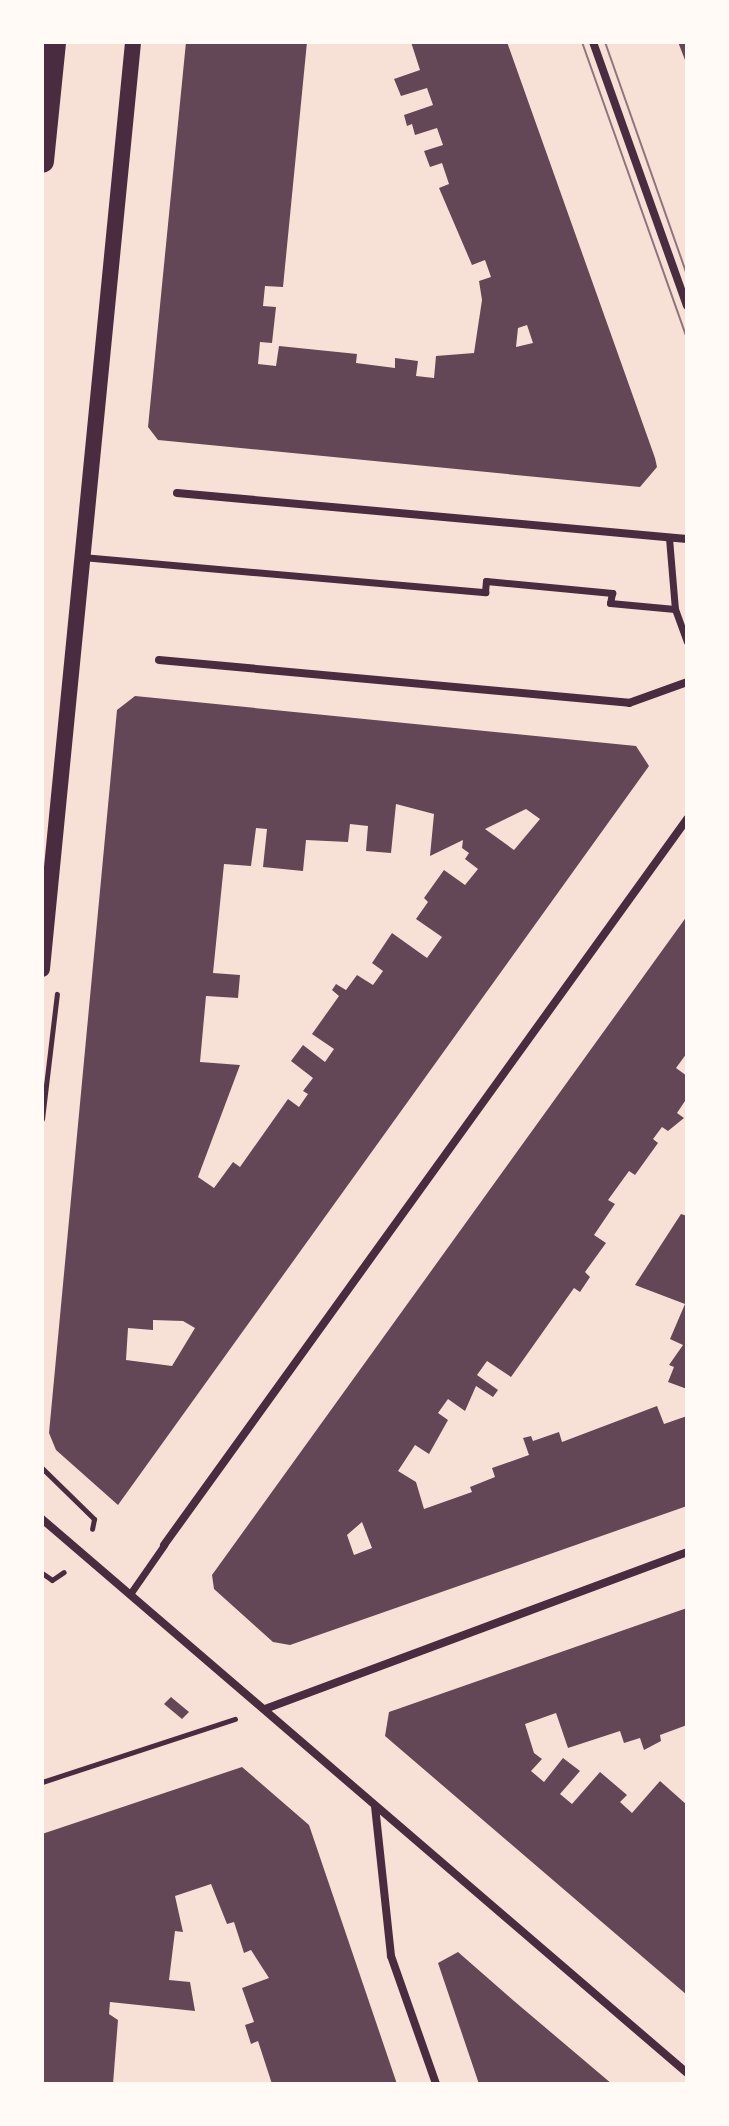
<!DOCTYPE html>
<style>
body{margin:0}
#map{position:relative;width:729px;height:2126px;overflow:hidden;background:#f7e1d7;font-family:Ubuntu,sans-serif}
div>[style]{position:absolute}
.building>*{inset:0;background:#644757}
.path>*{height:5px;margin:-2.5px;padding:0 2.5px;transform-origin:2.5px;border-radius:2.5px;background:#4a2c40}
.pedestrian>*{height:7px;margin:-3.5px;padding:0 3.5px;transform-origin:3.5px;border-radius:3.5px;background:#4a2c40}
.minor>*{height:8px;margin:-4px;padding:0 4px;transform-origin:4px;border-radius:4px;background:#4a2c40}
.secondary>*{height:16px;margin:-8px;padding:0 8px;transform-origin:8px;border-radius:8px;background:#4a2c40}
.motorway>*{height:24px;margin:-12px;padding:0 12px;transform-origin:12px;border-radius:12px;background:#4a2c40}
.tram>*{height:2px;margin:-1px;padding:0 1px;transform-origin:1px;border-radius:1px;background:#8f747c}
span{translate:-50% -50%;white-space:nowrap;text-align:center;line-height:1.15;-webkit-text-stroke:7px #fffaf5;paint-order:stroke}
.frame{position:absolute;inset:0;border:44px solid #fffaf5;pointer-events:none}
</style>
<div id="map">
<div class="building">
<div style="clip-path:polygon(evenodd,186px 42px,307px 42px,283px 287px,265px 286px,263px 306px,276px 307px,272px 343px,260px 342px,258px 364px,276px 366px,279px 346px,357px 354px,356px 363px,395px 368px,395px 358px,418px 361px,416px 376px,434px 378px,436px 356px,474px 353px,482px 300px,479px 281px,491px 277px,485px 260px,472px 265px,439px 188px,449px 184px,442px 163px,430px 167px,424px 151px,443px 145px,437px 128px,415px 135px,412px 124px,407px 126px,404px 115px,433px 105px,427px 88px,401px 96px,394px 79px,420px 70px,411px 42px,507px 42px,655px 458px,657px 467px,640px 487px,158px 440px,148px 427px,186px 42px,527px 325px,533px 343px,516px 347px,518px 328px,527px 325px)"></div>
<div style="clip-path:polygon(678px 42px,687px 42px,687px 65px)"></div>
<div style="clip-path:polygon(evenodd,135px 696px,636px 746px,649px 766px,118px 1505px,56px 1450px,49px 1433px,117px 710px,135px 696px,396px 804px,434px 814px,430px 856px,463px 840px,462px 848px,469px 853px,465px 859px,478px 869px,465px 885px,444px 870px,424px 898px,428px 902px,416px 919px,442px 937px,427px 958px,392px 933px,372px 963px,383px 971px,373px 985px,357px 975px,346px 990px,336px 984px,332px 990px,339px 996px,312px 1034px,334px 1049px,325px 1062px,303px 1045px,291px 1061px,313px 1078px,303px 1091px,308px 1094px,299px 1107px,288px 1099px,240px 1167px,233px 1162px,214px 1188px,198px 1177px,240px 1065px,200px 1062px,206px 996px,238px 998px,240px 975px,213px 973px,224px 864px,251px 866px,256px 828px,267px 829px,263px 867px,303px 871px,306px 840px,348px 842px,350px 824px,368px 826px,366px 851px,391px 853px,396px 804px,135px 696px,526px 809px,540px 819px,514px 850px,485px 829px,526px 809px,135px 696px,153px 1320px,183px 1321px,195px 1328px,172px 1366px,126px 1360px,128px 1328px,153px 1330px,153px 1320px)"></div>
<div style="clip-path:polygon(evenodd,687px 916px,687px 1053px,676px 1068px,687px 1076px,687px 1098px,677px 1113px,684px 1118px,668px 1131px,662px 1127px,653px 1139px,658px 1143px,635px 1175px,629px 1171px,608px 1200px,615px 1204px,594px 1235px,606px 1243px,585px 1272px,590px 1277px,580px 1292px,574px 1288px,511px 1377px,487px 1361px,477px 1375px,498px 1390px,493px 1397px,476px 1386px,465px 1411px,448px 1399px,438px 1413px,448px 1420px,429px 1454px,415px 1445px,398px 1471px,416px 1482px,424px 1509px,472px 1492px,470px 1487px,495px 1477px,492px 1468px,529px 1455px,523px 1438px,531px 1436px,533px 1441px,559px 1432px,562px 1442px,657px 1406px,664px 1424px,687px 1416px,687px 1506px,290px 1645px,273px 1642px,214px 1589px,212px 1575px,687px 916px,362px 1522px,372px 1548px,354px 1555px,347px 1535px,362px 1522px)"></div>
<div style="clip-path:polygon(681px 1214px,687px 1216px,687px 1389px,668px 1382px,674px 1367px,669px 1365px,683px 1345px,670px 1339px,685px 1304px,635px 1285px)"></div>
<div style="clip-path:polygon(687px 1608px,687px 1725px,660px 1735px,661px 1741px,644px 1750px,640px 1738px,624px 1743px,620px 1731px,568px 1748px,556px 1713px,525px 1724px,534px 1753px,542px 1759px,531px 1771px,544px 1782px,563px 1758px,580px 1771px,560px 1794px,572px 1804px,600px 1772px,627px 1795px,620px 1802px,632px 1813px,660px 1781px,687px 1805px,687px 1995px,385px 1736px,389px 1712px)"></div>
<div style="clip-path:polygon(171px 1697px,189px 1712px,182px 1719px,164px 1704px)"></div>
<div style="clip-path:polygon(242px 1767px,309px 1825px,397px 2084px,272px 2084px,258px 2041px,251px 2044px,245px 2025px,254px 2022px,242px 1988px,269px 1978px,251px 1950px,244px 1953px,234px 1922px,227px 1924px,211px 1884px,175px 1896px,183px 1932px,175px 1931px,169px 1980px,190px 1982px,195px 2011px,110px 2002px,109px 2014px,118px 2020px,113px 2084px,42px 2084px,42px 1834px)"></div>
<div style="clip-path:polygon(458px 1952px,514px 2001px,612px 2084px,479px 2084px,438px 1963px)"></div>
</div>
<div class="path">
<div style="left:42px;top:1119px;width:126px;rotate:-83.2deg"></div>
<div style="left:42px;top:1468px;width:73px;rotate:44.4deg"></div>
<div style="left:94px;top:1519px;width:10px;rotate:101deg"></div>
<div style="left:42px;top:1573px;width:12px;rotate:35deg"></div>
<div style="left:52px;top:1580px;width:14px;rotate:-34deg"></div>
<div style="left:42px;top:1782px;width:203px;rotate:-18.1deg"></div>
</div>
<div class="pedestrian">
<div style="left:669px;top:538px;width:71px;rotate:85.2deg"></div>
<div style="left:675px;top:609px;width:35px;rotate:70deg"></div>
<div style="left:82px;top:557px;width:405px;rotate:5deg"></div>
<div style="left:485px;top:592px;width:11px;rotate:-85deg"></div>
<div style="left:486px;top:581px;width:127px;rotate:5.4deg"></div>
<div style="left:612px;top:593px;width:10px;rotate:101deg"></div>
<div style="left:610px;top:603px;width:65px;rotate:5.3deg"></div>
<div style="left:130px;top:1594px;width:60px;rotate:-55.2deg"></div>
</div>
<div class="minor">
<div style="left:593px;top:42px;width:280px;rotate:70.4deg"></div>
<div style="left:177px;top:493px;width:512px;rotate:5.15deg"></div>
<div style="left:159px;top:660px;width:472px;rotate:5.2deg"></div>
<div style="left:629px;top:703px;width:62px;rotate:-19.9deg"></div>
<div style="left:42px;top:1519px;width:850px;rotate:40.66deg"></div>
<div style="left:164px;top:1545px;width:895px;rotate:-54.23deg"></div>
<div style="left:265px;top:1709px;width:450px;rotate:-20.4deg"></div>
<div style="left:375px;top:1806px;width:151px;rotate:83.9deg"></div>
<div style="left:391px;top:1956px;width:136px;rotate:70.6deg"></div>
</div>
<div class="secondary">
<div style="left:42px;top:969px;width:931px;rotate:-84.39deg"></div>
</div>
<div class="motorway">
<div style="left:42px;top:161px;width:120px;rotate:-84.2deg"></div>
</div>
<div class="tram">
<div style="left:582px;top:42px;width:315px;rotate:70.5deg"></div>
<div style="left:605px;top:42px;width:247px;rotate:70.6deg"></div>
</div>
<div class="frame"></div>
</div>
